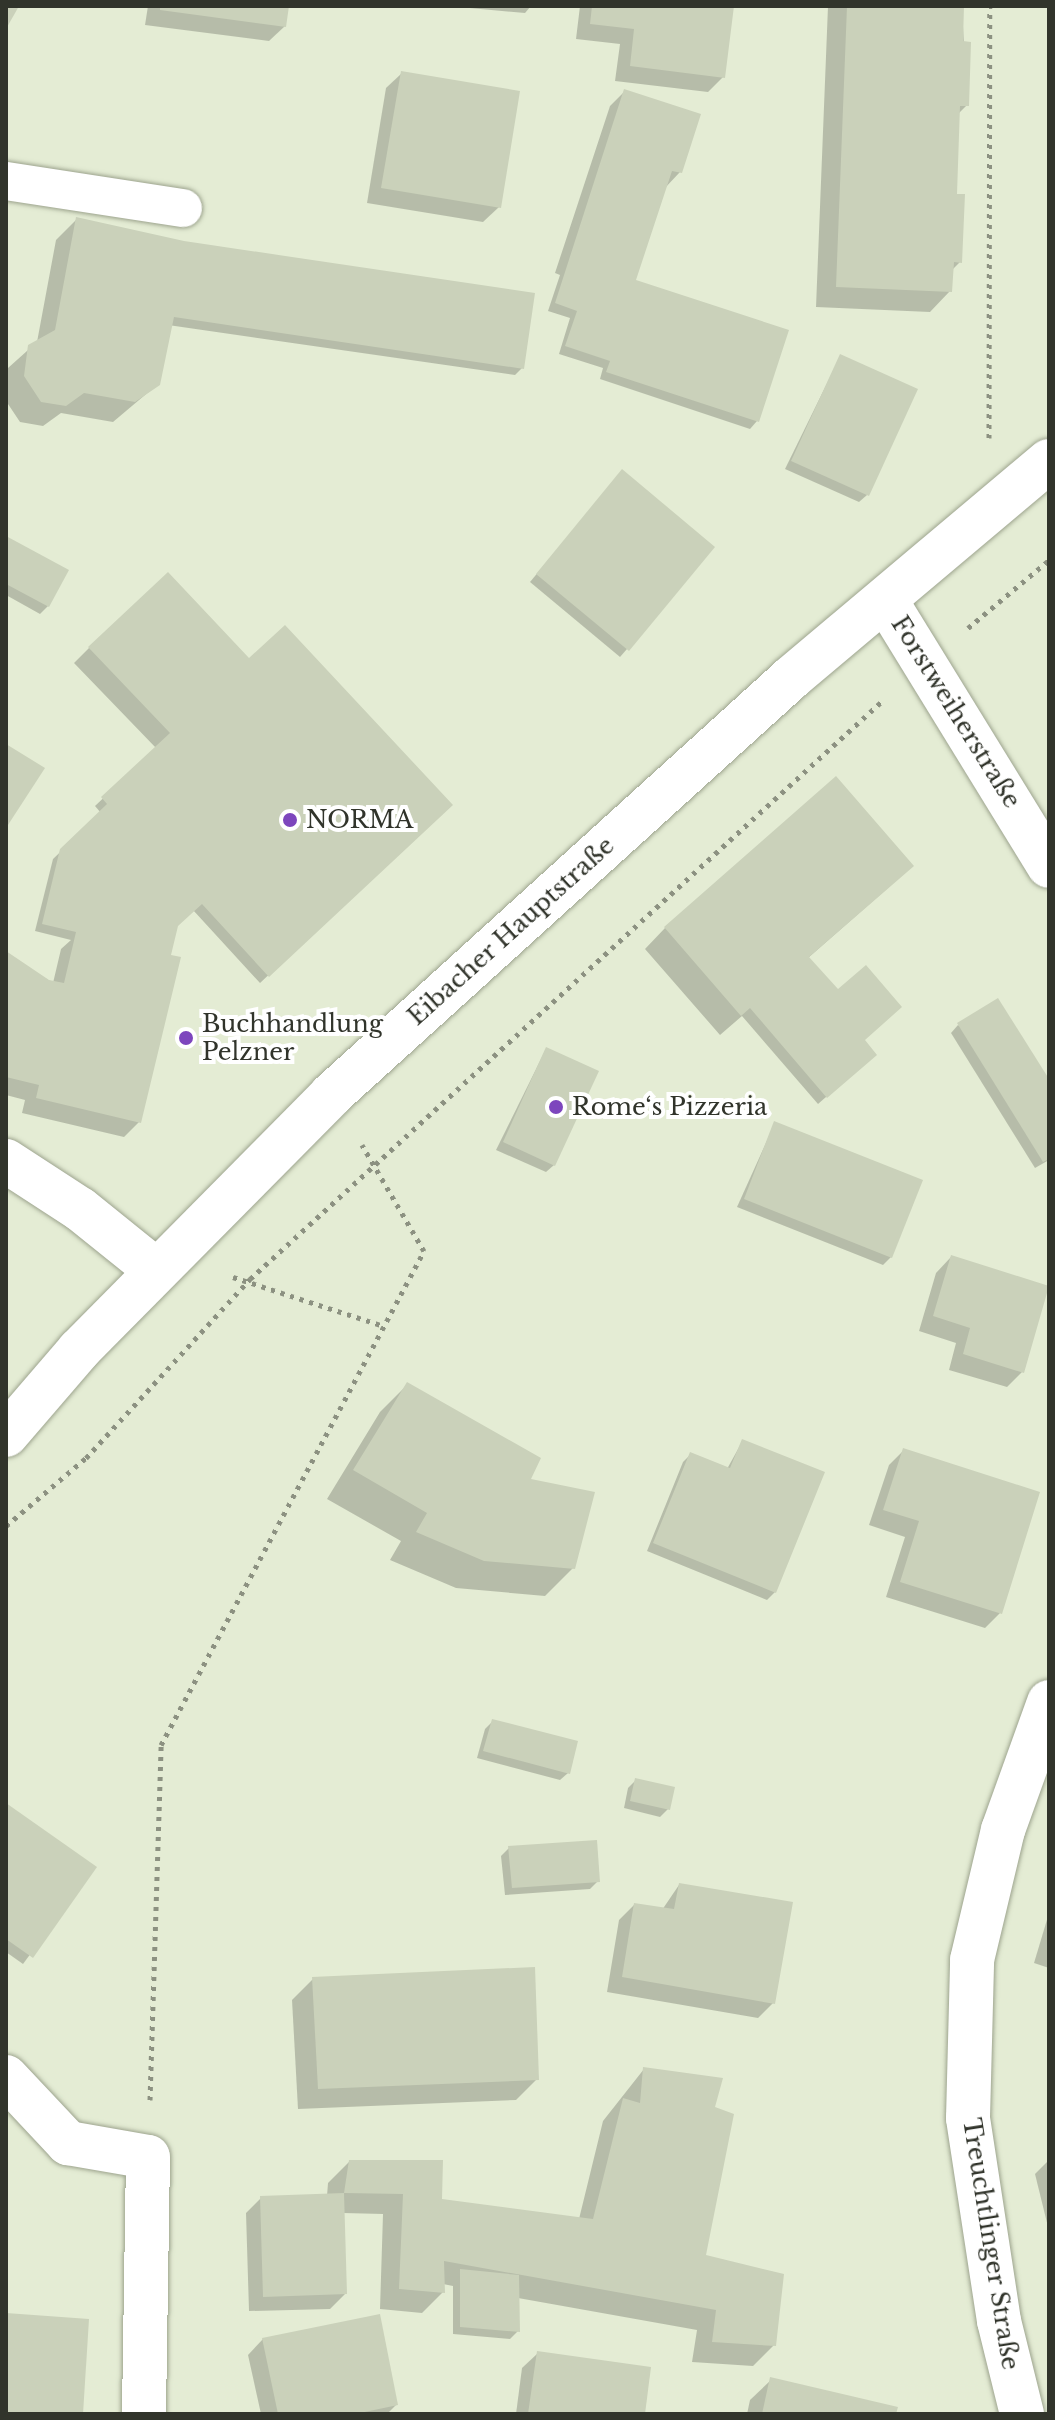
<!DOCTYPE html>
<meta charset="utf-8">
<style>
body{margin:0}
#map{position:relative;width:1055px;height:2420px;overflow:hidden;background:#e4ecd4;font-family:"Libre Baskerville",serif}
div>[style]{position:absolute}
.shadow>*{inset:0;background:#0003}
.building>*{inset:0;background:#cad1ba}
.path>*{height:5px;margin-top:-2.5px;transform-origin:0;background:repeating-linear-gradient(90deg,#8c9181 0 4px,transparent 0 10px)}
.roads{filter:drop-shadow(0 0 2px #9da48e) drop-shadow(0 0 2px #9da48e)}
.lane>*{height:38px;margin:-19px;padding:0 19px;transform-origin:19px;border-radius:19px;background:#fff}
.street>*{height:44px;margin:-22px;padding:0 22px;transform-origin:22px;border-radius:22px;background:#fff}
.primary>*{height:44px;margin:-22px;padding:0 22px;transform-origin:22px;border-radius:22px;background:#fff}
.dots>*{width:22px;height:22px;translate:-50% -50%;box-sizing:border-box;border:4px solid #fff;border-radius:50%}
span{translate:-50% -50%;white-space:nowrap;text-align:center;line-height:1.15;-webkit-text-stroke:8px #fff;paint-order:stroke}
.street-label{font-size:24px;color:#31342b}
.poi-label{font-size:24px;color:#31342b}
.left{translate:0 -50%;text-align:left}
.frame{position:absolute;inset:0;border:8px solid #31342b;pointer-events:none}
</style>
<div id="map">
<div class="shadow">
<div style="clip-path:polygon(148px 6px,287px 6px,285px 26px,269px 41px,145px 25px)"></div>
<div style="clip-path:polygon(448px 6px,531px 6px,525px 13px)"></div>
<div style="clip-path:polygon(580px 6px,732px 6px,723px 77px,708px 92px,615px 81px,620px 44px,576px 39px)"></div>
<div style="clip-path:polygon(828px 6px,962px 6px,967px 105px,958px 114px,955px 196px,960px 262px,952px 270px,950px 291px,930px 312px,816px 307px)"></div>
<div style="clip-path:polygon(402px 73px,499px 207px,483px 222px,367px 203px,386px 88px)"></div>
<div style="clip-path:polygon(625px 91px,680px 172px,664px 189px,633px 281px,757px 421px,750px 429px,600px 379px,603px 368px,559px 354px,570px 318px,548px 311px,560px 275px,555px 273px,610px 106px)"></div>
<div style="clip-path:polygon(77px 219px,522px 368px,515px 375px,168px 325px,158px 384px,113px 422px,61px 413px,43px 426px,20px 422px,6px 401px,8px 368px,37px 342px,56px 240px)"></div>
<div style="clip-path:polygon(840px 357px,867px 495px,859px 502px,785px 469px)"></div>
<div style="clip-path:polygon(615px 480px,627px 649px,620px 657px,530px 582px)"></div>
<div style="clip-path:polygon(6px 538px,48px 606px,40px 614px,6px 595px)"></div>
<div style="clip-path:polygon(89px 648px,246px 658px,450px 805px,260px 983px,193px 910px,176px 926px,139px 1122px,124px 1137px,22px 1113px,25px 1100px,6px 1095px,6px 954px,53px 983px,61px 949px,71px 940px,35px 931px,53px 859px,101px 813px,95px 806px,156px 748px,74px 663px)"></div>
<div style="clip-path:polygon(890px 886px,808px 958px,838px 992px,863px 1041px,866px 1062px,818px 1104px,742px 1016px,720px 1035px,645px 949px,665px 928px)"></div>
<div style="clip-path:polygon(958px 1025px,1049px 1083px,1049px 1160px,1035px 1168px,951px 1033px)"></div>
<div style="clip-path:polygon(546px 1049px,554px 1165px,546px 1172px,496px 1150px)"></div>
<div style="clip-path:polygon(775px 1123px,891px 1257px,883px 1265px,737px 1207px)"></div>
<div style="clip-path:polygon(951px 1257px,1022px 1372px,1007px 1387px,949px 1370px,956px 1343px,919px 1331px,936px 1273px)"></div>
<div style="clip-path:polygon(407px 1385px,528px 1480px,573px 1568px,545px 1596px,456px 1588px,390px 1560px,401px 1541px,327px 1499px,380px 1412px)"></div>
<div style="clip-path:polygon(742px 1442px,775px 1592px,767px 1600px,647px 1551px,683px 1462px,691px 1454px,727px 1469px)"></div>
<div style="clip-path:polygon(904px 1450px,1000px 1613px,985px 1628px,886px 1597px,905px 1537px,869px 1525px,889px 1465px)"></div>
<div style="clip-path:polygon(493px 1721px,568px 1773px,560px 1780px,477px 1758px,485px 1729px)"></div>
<div style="clip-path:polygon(636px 1780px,668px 1809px,660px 1817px,624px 1808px,628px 1788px)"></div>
<div style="clip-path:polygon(6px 1806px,94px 1868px,23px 1964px,6px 1952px)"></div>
<div style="clip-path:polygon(509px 1848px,598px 1881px,590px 1889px,505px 1895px,501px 1856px)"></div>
<div style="clip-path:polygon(679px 1885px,773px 2003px,758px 2018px,607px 1992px,619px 1920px,634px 1905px,662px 1910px)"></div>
<div style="clip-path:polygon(1049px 1913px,1049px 1968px,1034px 1963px)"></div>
<div style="clip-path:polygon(313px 1979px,537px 2079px,516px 2100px,298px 2109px,292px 2000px)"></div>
<div style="clip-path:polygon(644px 2069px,712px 2108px,704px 2256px,774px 2345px,753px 2366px,692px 2362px,697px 2330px,518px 2298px,518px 2331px,510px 2339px,453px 2334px,453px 2286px,443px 2284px,443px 2292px,422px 2313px,380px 2309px,383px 2214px,343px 2213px,345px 2294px,330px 2309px,249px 2311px,246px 2213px,261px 2198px,327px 2196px,328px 2183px,349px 2162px,440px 2200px,579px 2219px,603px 2121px)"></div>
<div style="clip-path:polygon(1049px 2160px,1049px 2231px,1035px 2174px)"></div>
<div style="clip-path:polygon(263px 2339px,396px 2405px,387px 2414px,261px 2414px,248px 2355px)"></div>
<div style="clip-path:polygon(538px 2353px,643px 2414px,516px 2414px,522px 2368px)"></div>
<div style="clip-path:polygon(771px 2380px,894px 2414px,747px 2414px,750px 2400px)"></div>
</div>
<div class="building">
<div style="clip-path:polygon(6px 6px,19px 6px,6px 29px)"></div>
<div style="clip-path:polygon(160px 6px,289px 6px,286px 27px,160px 10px)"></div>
<div style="clip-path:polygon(592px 6px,734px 6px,725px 78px,630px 66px,634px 29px,590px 24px)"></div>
<div style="clip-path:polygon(847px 6px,964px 6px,963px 41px,971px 42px,969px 106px,960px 106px,957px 194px,965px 194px,962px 263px,954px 262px,952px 292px,836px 287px)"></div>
<div style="clip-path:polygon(401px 71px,520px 91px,501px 208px,381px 188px)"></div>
<div style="clip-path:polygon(624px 89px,701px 114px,682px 173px,672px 171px,636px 280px,789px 330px,759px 422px,606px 372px,610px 361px,565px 346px,577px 311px,555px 303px)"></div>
<div style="clip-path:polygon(76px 217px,184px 241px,535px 293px,524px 369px,174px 317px,160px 385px,135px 402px,84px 393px,66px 406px,41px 402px,24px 376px,28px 345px,55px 330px)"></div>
<div style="clip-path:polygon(840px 354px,918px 389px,869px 496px,791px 461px)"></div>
<div style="clip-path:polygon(622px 469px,715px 547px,629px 651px,536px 574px)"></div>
<div style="clip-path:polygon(6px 536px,69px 570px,49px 607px,6px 584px)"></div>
<div style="clip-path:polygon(168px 572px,249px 658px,285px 625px,453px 805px,269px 977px,202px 904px,178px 926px,171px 955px,181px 957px,141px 1123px,36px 1098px,39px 1085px,6px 1077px,6px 951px,49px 980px,64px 983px,76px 932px,42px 924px,60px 849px,107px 804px,101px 797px,170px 733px,88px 647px)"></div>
<div style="clip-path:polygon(6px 744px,45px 768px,6px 828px)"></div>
<div style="clip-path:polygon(836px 776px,914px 866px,809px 957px,838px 989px,866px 965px,902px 1007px,865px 1040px,877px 1055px,827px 1098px,750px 1008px,741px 1016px,664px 927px)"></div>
<div style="clip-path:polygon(998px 998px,1049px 1079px,1049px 1159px,1043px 1162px,957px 1023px)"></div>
<div style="clip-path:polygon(546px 1047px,599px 1071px,555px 1166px,503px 1142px)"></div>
<div style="clip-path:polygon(774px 1121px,923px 1180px,892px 1258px,744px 1199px)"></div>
<div style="clip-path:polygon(951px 1255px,1049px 1286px,1024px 1373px,963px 1354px,970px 1328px,933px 1316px)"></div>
<div style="clip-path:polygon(407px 1382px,541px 1458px,531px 1479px,595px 1492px,575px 1569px,484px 1561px,416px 1532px,427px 1513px,353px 1470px)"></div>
<div style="clip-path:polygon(742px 1439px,825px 1472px,776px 1593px,653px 1543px,690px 1452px,730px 1468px)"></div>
<div style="clip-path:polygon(903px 1448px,1040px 1492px,1002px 1614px,900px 1582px,919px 1521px,883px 1510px)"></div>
<div style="clip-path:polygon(492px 1719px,578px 1741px,570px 1774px,483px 1751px)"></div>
<div style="clip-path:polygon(635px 1778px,675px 1787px,670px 1810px,630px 1801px)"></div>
<div style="clip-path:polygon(6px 1803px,97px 1867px,33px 1958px,6px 1939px)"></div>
<div style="clip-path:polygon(597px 1840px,600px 1882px,512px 1888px,508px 1846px)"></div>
<div style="clip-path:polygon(679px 1883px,793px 1902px,775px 2004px,622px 1977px,634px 1903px,674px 1909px)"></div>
<div style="clip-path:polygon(535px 1967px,539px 2080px,318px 2089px,312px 1977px)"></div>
<div style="clip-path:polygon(643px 2067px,723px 2078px,715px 2107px,734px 2114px,706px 2255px,784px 2274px,776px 2346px,712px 2342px,716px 2310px,444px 2261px,445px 2293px,399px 2289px,403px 2194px,344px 2193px,349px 2160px,443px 2160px,442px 2199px,593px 2219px,623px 2098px,640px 2103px)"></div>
<div style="clip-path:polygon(344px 2193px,347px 2294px,263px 2297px,260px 2196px)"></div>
<div style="clip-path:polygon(460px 2269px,519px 2275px,520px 2332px,460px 2327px)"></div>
<div style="clip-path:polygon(6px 2313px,89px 2319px,83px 2414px,6px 2414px)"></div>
<div style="clip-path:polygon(380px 2314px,398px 2405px,355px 2414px,278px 2414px,262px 2338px)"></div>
<div style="clip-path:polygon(537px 2351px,651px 2367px,645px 2414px,528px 2414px)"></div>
<div style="clip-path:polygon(770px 2377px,898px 2407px,896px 2414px,762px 2414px)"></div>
</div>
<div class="path">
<div style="left:989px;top:438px;width:432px;rotate:-89.9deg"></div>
<div style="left:968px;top:628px;width:106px;rotate:-40deg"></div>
<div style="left:233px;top:1277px;width:159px;rotate:18deg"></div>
<div style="left:6px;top:1526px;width:105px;rotate:-40.4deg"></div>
<div style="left:86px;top:1458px;width:243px;rotate:-47.5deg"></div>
<div style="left:250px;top:1279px;width:855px;rotate:-42.44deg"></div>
<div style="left:150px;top:2100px;width:355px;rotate:-88.2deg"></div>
<div style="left:161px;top:1745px;width:560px;rotate:-61.97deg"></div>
<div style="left:424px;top:1251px;width:123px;rotate:-120.3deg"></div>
</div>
<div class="roads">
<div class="lane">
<div style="left:6px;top:181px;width:179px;rotate:8.7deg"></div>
</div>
<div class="street">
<div style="left:886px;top:601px;width:311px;rotate:58.4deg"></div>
<div style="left:6px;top:1161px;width:88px;rotate:33deg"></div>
<div style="left:80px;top:1209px;width:97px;rotate:38.8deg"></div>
<div style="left:6px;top:2077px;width:91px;rotate:46.8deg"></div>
<div style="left:68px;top:2143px;width:81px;rotate:9.9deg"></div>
<div style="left:148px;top:2157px;width:257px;rotate:90.9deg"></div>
<div style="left:1022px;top:2414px;width:96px;rotate:-103.9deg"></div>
<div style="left:999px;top:2321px;width:205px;rotate:-98.7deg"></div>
<div style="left:968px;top:2118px;width:158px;rotate:-88.5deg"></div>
<div style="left:972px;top:1960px;width:134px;rotate:-76.6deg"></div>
<div style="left:1003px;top:1830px;width:136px;rotate:-70.2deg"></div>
</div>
<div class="primary">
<div style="left:6px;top:1435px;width:112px;rotate:-49.3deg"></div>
<div style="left:79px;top:1350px;width:359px;rotate:-45.3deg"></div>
<div style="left:331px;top:1095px;width:621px;rotate:-42.19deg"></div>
<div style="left:791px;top:678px;width:337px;rotate:-40.1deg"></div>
</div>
</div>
<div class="dots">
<div style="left:290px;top:820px;background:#7d46bd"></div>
<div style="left:186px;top:1038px;background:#7d46bd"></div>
<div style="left:556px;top:1107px;background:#7d46bd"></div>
</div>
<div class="street-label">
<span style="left:956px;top:712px;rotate:58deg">Forstweiherstraße</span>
<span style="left:511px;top:931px;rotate:-42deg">Eibacher Hauptstraße</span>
<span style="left:991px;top:2244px;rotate:81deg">Treuchtlinger Straße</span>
</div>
<div class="poi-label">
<span class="left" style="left:306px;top:820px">NORMA</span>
<span class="left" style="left:202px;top:1038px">Buchhandlung<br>Pelzner</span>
<span class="left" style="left:572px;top:1107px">Rome‘s Pizzeria</span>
</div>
<div class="frame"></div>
</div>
